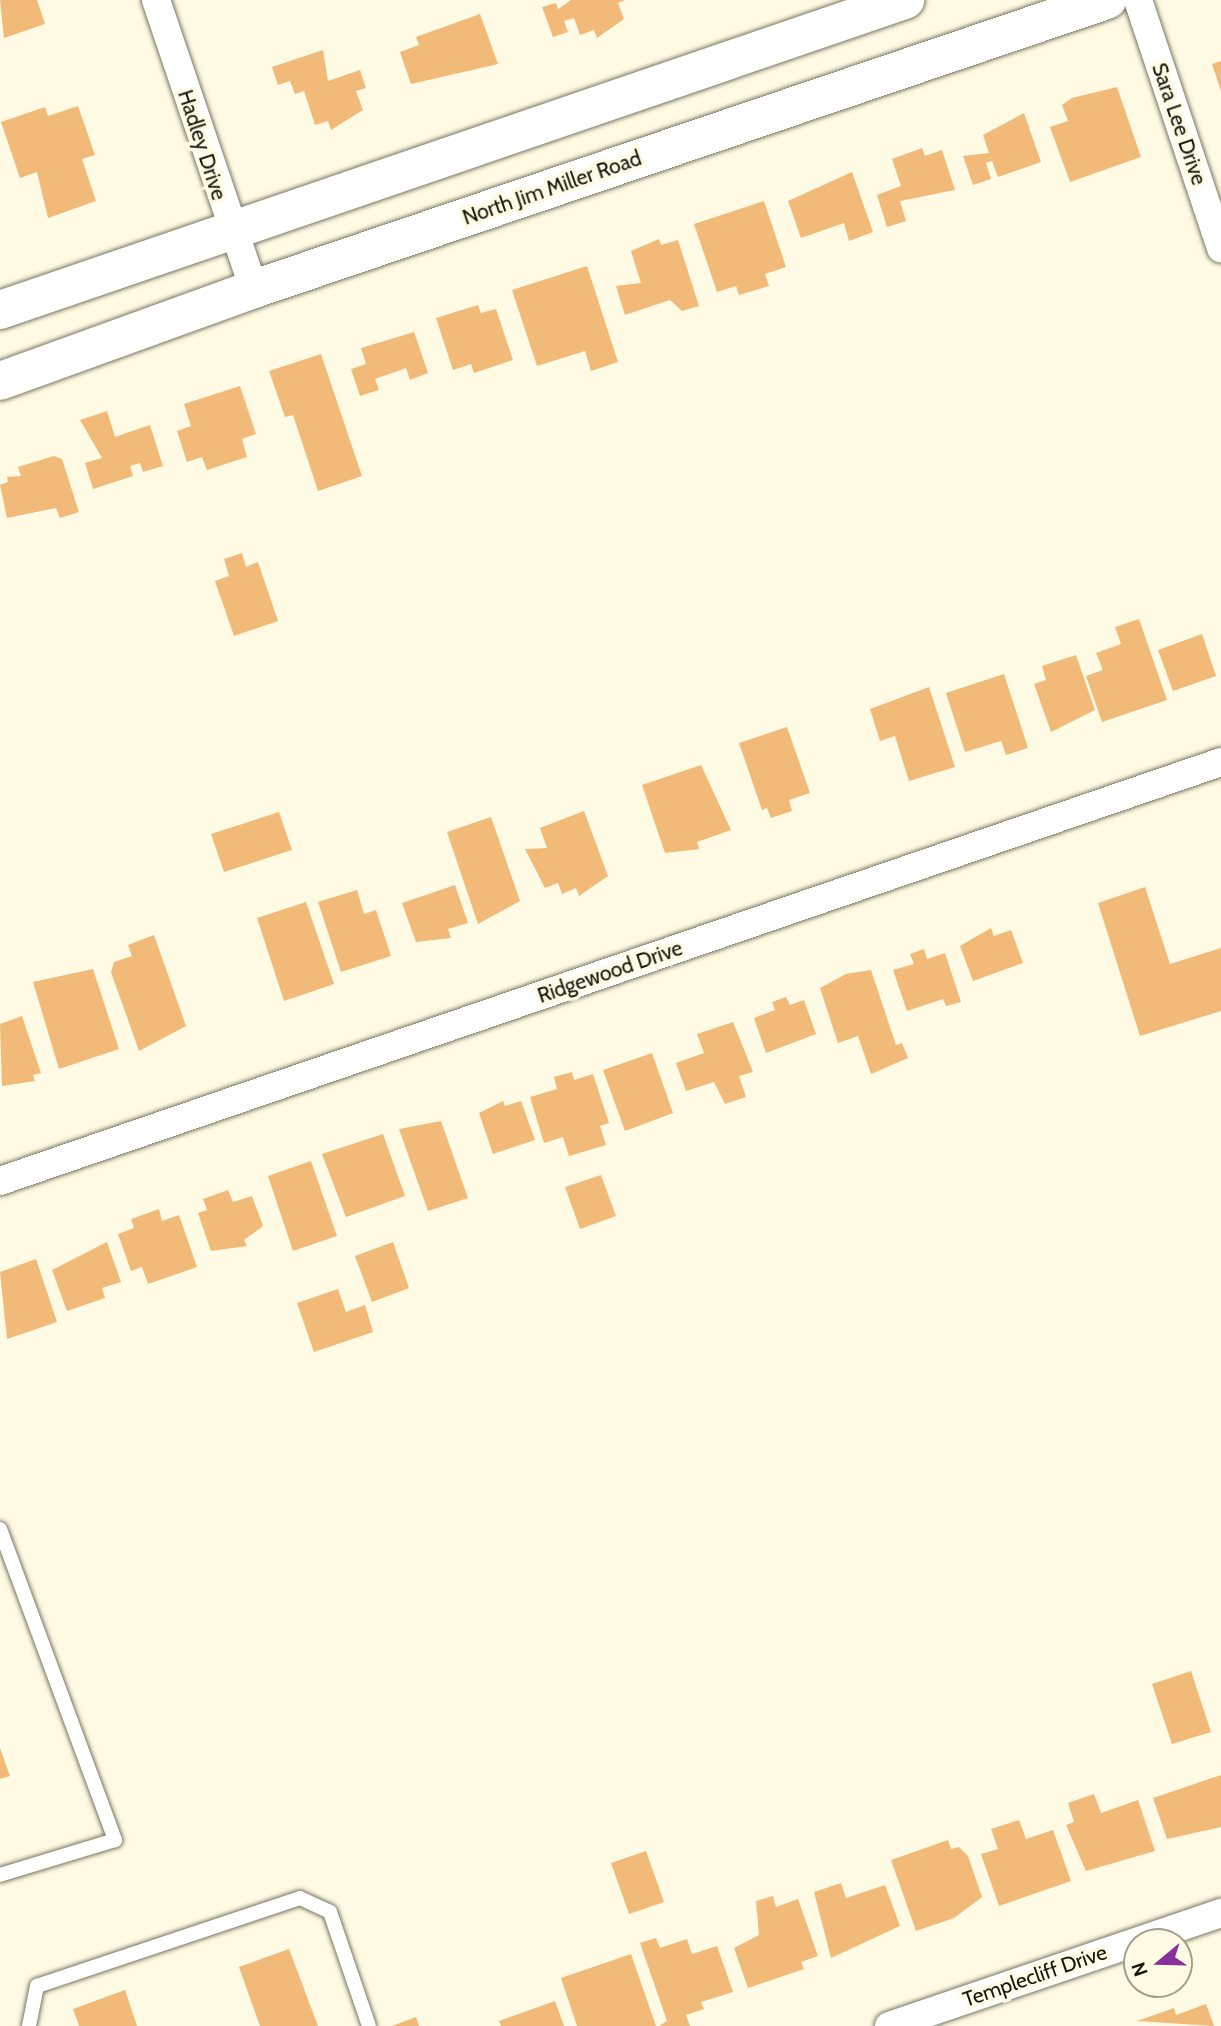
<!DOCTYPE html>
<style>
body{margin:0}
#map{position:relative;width:1221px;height:2026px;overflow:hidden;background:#fefae3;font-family:Cabin,sans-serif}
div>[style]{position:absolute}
.building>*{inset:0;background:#f1ba79}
.roads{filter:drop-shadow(0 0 2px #797662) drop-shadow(0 0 2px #797662)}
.service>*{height:14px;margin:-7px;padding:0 7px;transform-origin:7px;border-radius:7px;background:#fff}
.minor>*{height:28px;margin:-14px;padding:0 14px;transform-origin:14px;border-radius:14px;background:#fff}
.secondary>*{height:38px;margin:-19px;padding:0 19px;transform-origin:19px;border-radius:19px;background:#fff}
span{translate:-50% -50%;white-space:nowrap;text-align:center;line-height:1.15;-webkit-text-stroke:7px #fefae3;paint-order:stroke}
.street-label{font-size:21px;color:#16150d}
.north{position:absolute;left:1123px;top:1928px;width:70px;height:70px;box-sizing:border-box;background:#fefae3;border:2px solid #a19e8d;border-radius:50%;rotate:251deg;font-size:19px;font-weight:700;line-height:28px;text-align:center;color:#16150d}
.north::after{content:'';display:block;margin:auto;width:24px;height:32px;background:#8a309c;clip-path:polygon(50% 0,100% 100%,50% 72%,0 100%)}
</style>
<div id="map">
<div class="building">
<div style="clip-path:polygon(0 0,37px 0,45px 24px,4px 38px)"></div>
<div style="clip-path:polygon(571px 0,625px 0,618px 3px,624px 19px,597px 38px,594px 30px,580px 35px,574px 18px,564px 21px,568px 32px,553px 37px,542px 7px,556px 3px,558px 9px)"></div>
<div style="clip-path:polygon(480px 14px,498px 64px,411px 84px,400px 52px,419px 45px,416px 37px)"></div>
<div style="clip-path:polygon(323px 50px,328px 81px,360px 70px,366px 88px,356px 91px,363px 110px,331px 130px,328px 121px,315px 125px,304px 91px,295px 94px,290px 81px,278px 85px,272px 67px)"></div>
<div style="clip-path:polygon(1221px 61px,1221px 91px,1212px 64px)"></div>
<div style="clip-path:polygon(1117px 87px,1141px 157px,1070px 182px,1050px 127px,1068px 121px,1062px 105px,1072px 98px)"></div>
<div style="clip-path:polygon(78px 106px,95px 155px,82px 159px,96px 201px,48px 218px,37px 172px,20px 178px,1px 122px,45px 107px,48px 116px)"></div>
<div style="clip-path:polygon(1024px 113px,1041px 162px,998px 177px,992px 161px,986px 163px,991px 179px,973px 185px,963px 156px,989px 153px,983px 135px)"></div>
<div style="clip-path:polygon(922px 148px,925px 156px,942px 150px,955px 190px,900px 201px,906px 221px,887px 227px,877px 195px,901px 186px,892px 159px)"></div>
<div style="clip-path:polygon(852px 172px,873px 232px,849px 241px,844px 223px,801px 238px,788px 201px)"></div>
<div style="clip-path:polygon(764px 201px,786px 267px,765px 274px,769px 286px,739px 295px,736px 286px,717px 292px,694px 224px)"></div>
<div style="clip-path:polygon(659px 239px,661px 245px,678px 240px,699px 306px,682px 311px,670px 300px,625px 315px,616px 286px,641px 283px,631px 251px)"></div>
<div style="clip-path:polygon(587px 266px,618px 362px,591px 371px,585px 351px,537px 366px,512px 290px)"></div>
<div style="clip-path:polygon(478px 305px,481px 313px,496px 309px,513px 360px,474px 373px,471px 364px,453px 370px,436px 318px)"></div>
<div style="clip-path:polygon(414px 332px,428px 373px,410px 380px,406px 368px,375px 379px,379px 390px,360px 396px,351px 369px,366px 364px,361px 348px)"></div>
<div style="clip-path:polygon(321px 354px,362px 476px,318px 491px,293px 415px,285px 417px,269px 371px)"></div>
<div style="clip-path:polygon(240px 386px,256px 434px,242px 439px,247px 457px,207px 470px,202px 457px,187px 462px,177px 431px,191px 426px,184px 404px)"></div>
<div style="clip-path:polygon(107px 411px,115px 437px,150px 425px,163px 466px,143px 472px,140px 463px,130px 466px,133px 476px,93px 489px,85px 463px,102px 458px,80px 420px)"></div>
<div style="clip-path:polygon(54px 456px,62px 459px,79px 512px,60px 518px,56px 508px,7px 518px,0 485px,8px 482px,7px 477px,21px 476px,18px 467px)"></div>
<div style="clip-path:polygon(242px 553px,246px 567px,258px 562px,278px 621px,234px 636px,215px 581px,229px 576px,224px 559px)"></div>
<div style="clip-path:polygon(1139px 619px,1167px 700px,1102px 722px,1086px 676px,1103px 670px,1096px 653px,1121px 644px,1115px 627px)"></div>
<div style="clip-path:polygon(1202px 634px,1216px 676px,1173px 691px,1158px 650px)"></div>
<div style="clip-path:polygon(1076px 655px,1095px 710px,1051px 732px,1034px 684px,1046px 680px,1042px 666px)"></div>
<div style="clip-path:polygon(1004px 674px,1028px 748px,1006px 755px,1001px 741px,965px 752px,946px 693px)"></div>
<div style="clip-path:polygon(929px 687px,955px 767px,909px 781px,895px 736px,880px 741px,870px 709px)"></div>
<div style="clip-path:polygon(787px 727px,810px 793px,789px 800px,792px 811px,771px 818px,767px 808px,762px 810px,739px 743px)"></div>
<div style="clip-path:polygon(701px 765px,731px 830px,697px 842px,699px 849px,665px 853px,642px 785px)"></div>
<div style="clip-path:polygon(584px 811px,608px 876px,579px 896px,576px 888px,562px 894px,558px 883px,545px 888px,525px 849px,547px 848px,540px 828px)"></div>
<div style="clip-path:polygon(279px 812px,292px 850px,224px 872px,211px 834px)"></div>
<div style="clip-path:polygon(491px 817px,520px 901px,478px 924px,447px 832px)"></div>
<div style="clip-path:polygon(455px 885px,468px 923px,448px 929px,451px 938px,416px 942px,402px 903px)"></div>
<div style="clip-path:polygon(1145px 887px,1170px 964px,1221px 948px,1221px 1011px,1140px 1036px,1098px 903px)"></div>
<div style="clip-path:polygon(357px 890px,364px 914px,376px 910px,391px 956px,341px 972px,318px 902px)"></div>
<div style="clip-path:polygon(306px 902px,334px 984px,284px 1001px,257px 918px)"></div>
<div style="clip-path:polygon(991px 928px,994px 936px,1011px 930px,1023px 963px,973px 981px,960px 946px)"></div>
<div style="clip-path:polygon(154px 935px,186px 1026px,139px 1051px,111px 972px,114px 962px,132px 956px,128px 945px)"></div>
<div style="clip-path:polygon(924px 949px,927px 959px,945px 953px,961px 1002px,946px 1006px,943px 999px,907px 1011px,893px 970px,914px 964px,910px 954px)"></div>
<div style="clip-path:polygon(93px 969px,119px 1049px,59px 1069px,33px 982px)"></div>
<div style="clip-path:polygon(871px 970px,896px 1045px,902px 1043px,908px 1058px,871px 1074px,858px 1036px,838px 1043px,820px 988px,846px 974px)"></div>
<div style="clip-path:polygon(786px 997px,790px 1005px,804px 1000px,816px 1034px,766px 1053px,754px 1018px,775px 1010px,772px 1002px)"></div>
<div style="clip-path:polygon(22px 1016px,41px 1073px,33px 1075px,35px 1081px,2px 1086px,0 1024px)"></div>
<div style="clip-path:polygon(733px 1022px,753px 1072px,739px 1076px,746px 1097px,725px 1104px,714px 1082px,686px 1091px,676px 1063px,704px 1053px,697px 1034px)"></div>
<div style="clip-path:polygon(652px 1053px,673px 1113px,625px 1131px,603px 1070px)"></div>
<div style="clip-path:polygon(572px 1072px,574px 1080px,593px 1074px,609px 1123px,600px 1126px,606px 1145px,569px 1156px,563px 1137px,544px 1143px,530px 1097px,557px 1089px,554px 1077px)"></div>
<div style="clip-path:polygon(503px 1101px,505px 1106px,521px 1101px,535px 1140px,493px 1154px,479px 1113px)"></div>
<div style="clip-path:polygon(441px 1121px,468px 1198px,428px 1211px,399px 1129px)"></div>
<div style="clip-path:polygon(383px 1134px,405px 1196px,346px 1217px,322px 1154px)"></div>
<div style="clip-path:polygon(311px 1161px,337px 1236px,293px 1251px,268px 1176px)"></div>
<div style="clip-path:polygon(601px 1175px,616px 1216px,580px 1229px,565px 1187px)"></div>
<div style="clip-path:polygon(228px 1190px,233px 1202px,252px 1196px,263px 1226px,244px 1240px,247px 1246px,211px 1251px,198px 1213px,207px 1210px,203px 1199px)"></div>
<div style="clip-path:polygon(159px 1209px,162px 1221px,179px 1215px,197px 1267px,148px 1284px,142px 1267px,131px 1271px,118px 1234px,134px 1228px,131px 1219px)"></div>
<div style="clip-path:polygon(107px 1242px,121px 1282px,102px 1288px,105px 1298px,67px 1311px,52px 1270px)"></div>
<div style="clip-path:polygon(393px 1242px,409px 1288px,372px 1302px,355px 1256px)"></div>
<div style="clip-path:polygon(36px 1259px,57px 1322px,7px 1339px,0 1272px)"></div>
<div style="clip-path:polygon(338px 1289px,346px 1312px,365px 1305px,373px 1332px,314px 1352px,297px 1303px)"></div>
<div style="clip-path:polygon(1191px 1671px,1211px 1732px,1172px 1744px,1152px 1684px)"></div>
<div style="clip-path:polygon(0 1748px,10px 1776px,0 1779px)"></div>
<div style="clip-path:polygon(1221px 1775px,1221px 1827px,1167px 1839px,1153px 1798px)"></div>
<div style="clip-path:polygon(1094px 1794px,1101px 1813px,1138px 1800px,1155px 1851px,1086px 1871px,1066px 1825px,1074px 1822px,1068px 1803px)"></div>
<div style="clip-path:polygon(1019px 1820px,1026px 1839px,1053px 1830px,1071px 1881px,999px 1906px,981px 1854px,998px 1849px,991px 1829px)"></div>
<div style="clip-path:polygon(948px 1840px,951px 1849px,959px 1847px,968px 1856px,982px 1897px,954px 1918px,916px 1931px,891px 1860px)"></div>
<div style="clip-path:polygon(646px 1851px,664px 1902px,629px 1914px,611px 1863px)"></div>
<div style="clip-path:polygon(841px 1883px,846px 1898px,885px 1885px,900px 1926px,831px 1958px,814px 1892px)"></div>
<div style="clip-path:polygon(773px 1896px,776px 1907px,798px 1899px,818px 1956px,801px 1962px,804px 1969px,748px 1988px,734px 1948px,759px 1935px,756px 1901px)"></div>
<div style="clip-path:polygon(656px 1938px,660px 1948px,687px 1939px,692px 1954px,717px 1946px,733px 1992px,701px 2002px,704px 2009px,686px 2015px,690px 2026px,659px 2026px,667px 2021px,640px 1943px)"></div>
<div style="clip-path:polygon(289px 1949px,318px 2026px,260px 2026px,239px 1967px)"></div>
<div style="clip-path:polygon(631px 1954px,656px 2026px,577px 2026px,561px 1978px)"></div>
<div style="clip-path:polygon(125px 1990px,137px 2026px,79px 2026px,73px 2009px)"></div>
<div style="clip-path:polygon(555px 2001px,564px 2026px,501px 2026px,499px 2021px)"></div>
<div style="clip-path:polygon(1206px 2004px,1214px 2026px,1137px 2021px,1174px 2008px,1176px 2015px)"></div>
<div style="clip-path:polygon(416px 2017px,419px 2026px,392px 2026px)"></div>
</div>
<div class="roads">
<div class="service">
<div style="left:0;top:1529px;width:332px;rotate:69.7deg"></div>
<div style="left:115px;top:1840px;width:120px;rotate:163.1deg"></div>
<div style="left:29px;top:2026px;width:41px;rotate:-78.7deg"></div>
<div style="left:37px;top:1986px;width:277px;rotate:-18.5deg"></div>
<div style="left:300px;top:1898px;width:33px;rotate:25deg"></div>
<div style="left:330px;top:1912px;width:120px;rotate:71.1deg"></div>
</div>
<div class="minor">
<div style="left:156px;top:0;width:305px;rotate:71.3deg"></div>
<div style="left:1138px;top:0;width:262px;rotate:71.5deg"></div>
<div style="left:0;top:1181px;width:1291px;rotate:-18.94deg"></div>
<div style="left:889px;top:2026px;width:351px;rotate:-18.8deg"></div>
</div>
<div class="secondary">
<div style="left:0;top:310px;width:957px;rotate:-18.91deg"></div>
<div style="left:0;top:381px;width:270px;rotate:-19.9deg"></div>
<div style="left:254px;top:289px;width:901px;rotate:-18.72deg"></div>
</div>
</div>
<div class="street-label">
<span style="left:1179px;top:124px;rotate:71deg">Sara Lee Drive</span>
<span style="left:202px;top:145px;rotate:72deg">Hadley Drive</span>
<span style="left:552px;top:188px;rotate:-19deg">North Jim Miller Road</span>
<span style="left:610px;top:972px;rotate:-19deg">Ridgewood Drive</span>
<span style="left:1035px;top:1976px;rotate:-19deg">Templecliff Drive</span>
</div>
<div class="north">N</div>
</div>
